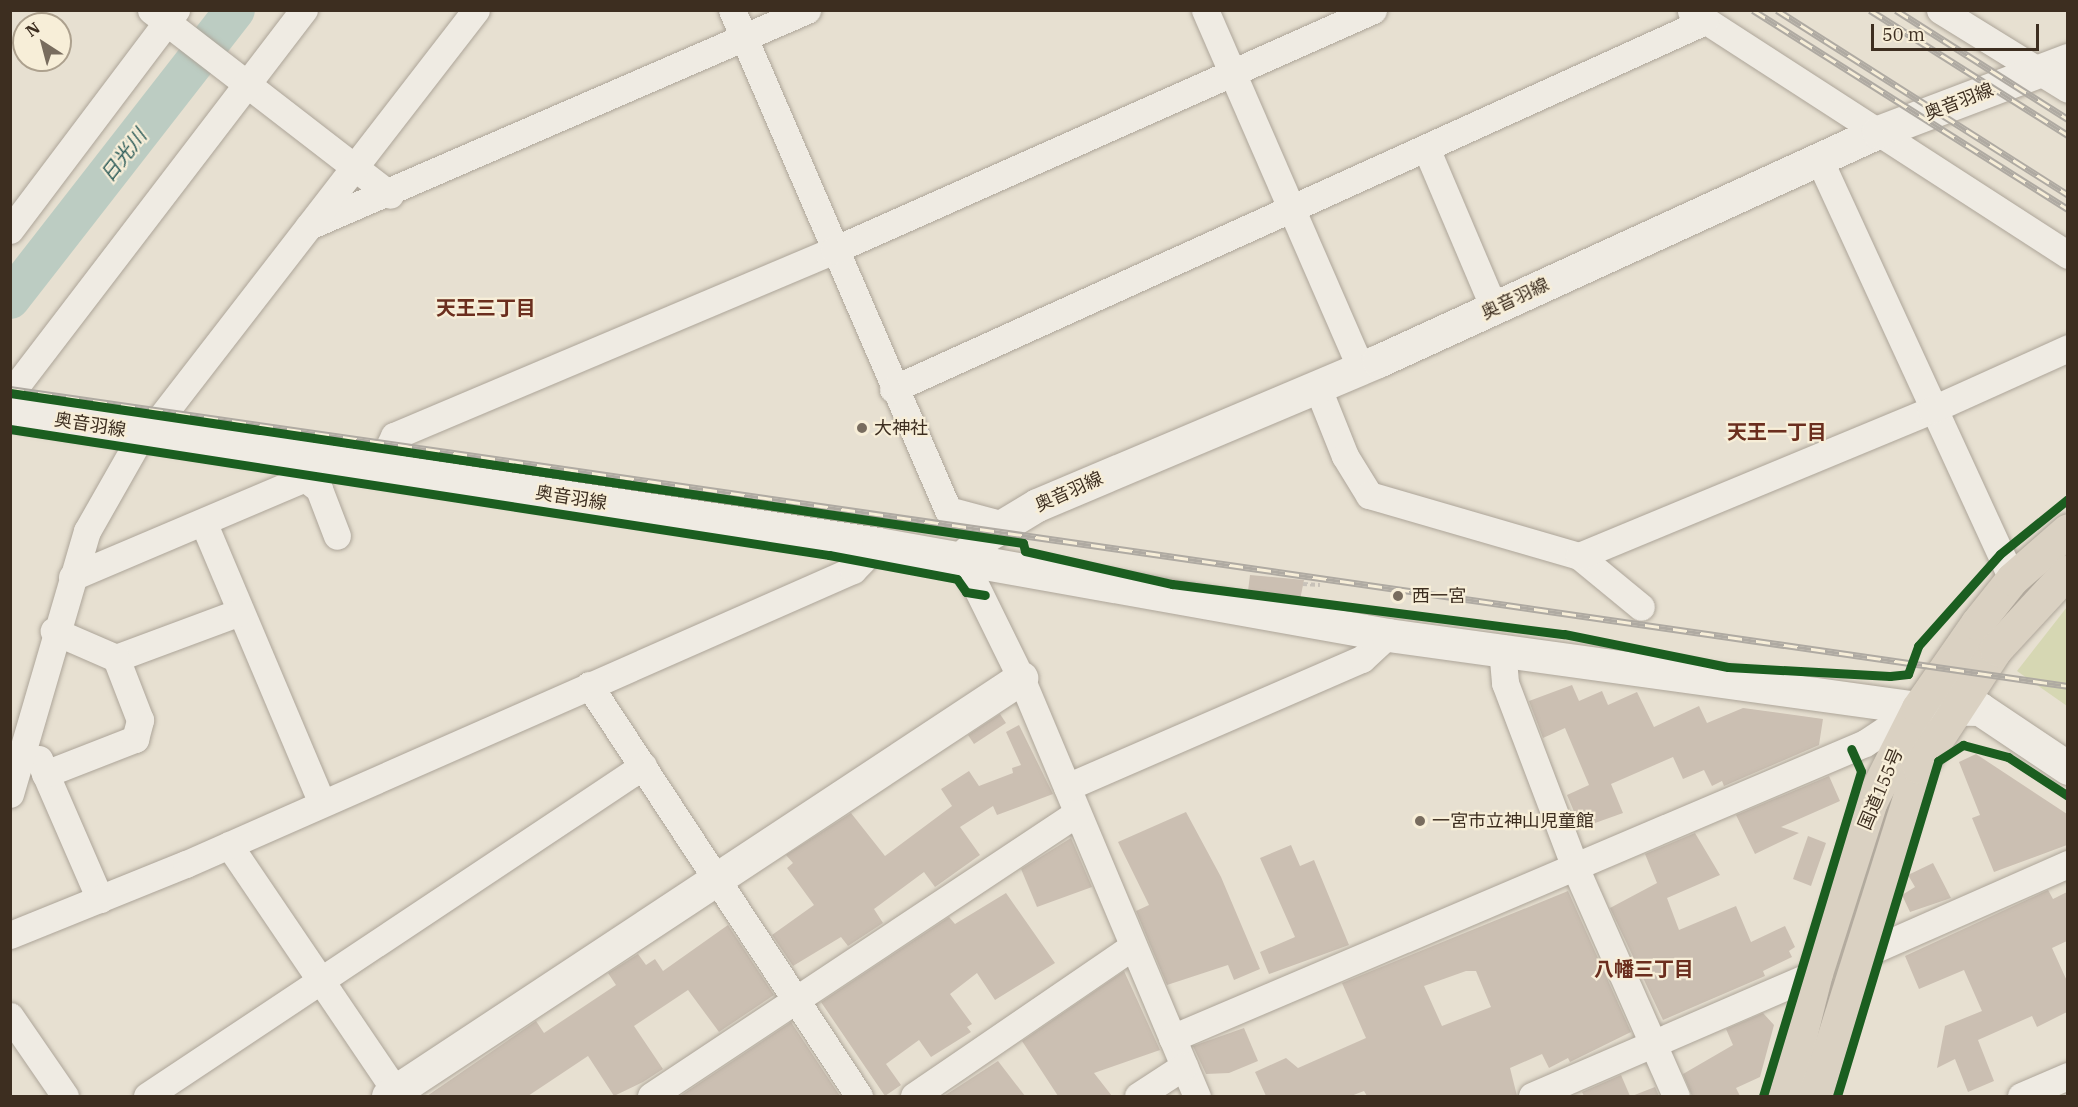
<!DOCTYPE html>
<meta charset="utf-8">
<style>
body{margin:0}
#map{position:relative;width:2078px;height:1107px;overflow:hidden;background:#e7e0d1;font-family:"IBM Plex Serif","Noto Sans JP",serif}
div>[style]{position:absolute}
.green>*{inset:0;background:#d6d7b3}
.river>*{height:40px;margin:-20px;padding:0 20px;transform-origin:20px;border-radius:20px;background:#bcccc2}
.building>*{inset:0;background:#cbbfb2}
.path>*{height:4px;margin-top:-2px;transform-origin:0;background:repeating-linear-gradient(90deg,#c8c2b9 0 4.5px,transparent 0 7.5px)}
.roads{filter:drop-shadow(0 0 2px #ada599) drop-shadow(0 0 2px #ada599)}
.street>*{height:27px;margin:-13.5px;padding:0 13.5px;transform-origin:13.5px;border-radius:13.5px;background:#efebe3}
.secondary>*{height:33px;margin:-16.5px;padding:0 16.5px;transform-origin:16.5px;border-radius:16.5px;background:#efebe3}
.highway>*{height:33px;margin:-16.5px;padding:0 16.5px;transform-origin:16.5px;border-radius:16.5px;background:#dad1c2}
.rail>*{height:7px;margin-top:-3.5px;transform-origin:0;background:repeating-linear-gradient(90deg,#f7eed8 0 14px,#afaaa2 0 28px);box-sizing:border-box;border-block:2px solid #afaaa2}
.cycleway>*{height:9px;margin:-4.5px;padding:0 4.5px;transform-origin:4.5px;border-radius:4.5px;background:#1b5e20}
.dots>*{width:16px;height:16px;translate:-50% -50%;box-sizing:border-box;border:3px solid #f7eed8;border-radius:50%}
span{translate:-50% -50%;white-space:nowrap;text-align:center;line-height:1.15;-webkit-text-stroke:4.5px #f7eed8;paint-order:stroke}
.street-label{font-size:18px;color:#3d2e20}
.poi-label{font-size:18px;color:#3d2e20}
.left{translate:0 -50%;text-align:left}
.water-label{font-size:20px;color:#2f5d5a;font-style:italic}
.neighbourhood-label{font-size:20px;color:#6b2e1e;font-weight:700}
.frame{position:absolute;inset:0;border:12px solid #3d2e20;pointer-events:none}
.north{position:absolute;left:12px;top:12px;width:60px;height:60px;box-sizing:border-box;background:#f7eed8;border:2px solid #ada18e;border-radius:50%;rotate:324deg;font-size:16px;font-weight:700;line-height:24px;text-align:center;color:#3d2e20}
.north::after{content:'';display:block;margin:auto;width:21px;height:27px;background:#786c5e;clip-path:polygon(50% 0,100% 100%,50% 72%,0 100%)}
.scale{position:absolute;left:1871px;top:24px;width:168px;height:27px;box-sizing:border-box;border:3px solid #3d2e20;border-top:0;padding-left:8px;font-size:18px;line-height:21px;white-space:nowrap;color:#3d2e20;-webkit-text-stroke:4px #f7eed8;paint-order:stroke}
</style>
<div id="map">
<div class="green">
<div style="clip-path:polygon(2067px 607px,2067px 706px,2017px 671px)"></div>
</div>
<div class="river">
<div style="left:10px;top:299px;width:366px;rotate:-52.1deg"></div>
</div>
<div class="building">
<div style="clip-path:polygon(1250px 575px,1304px 580px,1300px 600px,1248px 591px)"></div>
<div style="clip-path:polygon(1572px 685px,1579px 701px,1602px 691px,1608px 705px,1637px 692px,1654px 727px,1699px 706px,1707px 723px,1743px 708px,1823px 719px,1819px 745px,1724px 786px,1722px 781px,1712px 786px,1704px 770px,1683px 779px,1673px 757px,1611px 784px,1623px 813px,1581px 828px,1567px 795px,1589px 785px,1565px 728px,1543px 738px,1529px 701px)"></div>
<div style="clip-path:polygon(1000px 714px,1006px 723px,974px 744px,968px 735px)"></div>
<div style="clip-path:polygon(1019px 725px,1053px 794px,997px 815px,993px 806px,960px 827px,980px 855px,935px 887px,924px 872px,874px 909px,883px 923px,848px 946px,841px 937px,793px 966px,772px 935px,814px 905px,787px 868px,793px 863px,786px 855px,851px 813px,885px 856px,952px 806px,941px 789px,969px 771px,979px 786px,1013px 773px,1012px 768px,1021px 765px,1006px 732px)"></div>
<div style="clip-path:polygon(1976px 754px,2067px 814px,2067px 845px,1994px 872px,1972px 818px,1980px 815px,1959px 762px)"></div>
<div style="clip-path:polygon(1829px 776px,1840px 801px,1781px 827px,1799px 833px,1755px 854px,1736px 815px)"></div>
<div style="clip-path:polygon(1186px 812px,1221px 877px,1260px 969px,1234px 980px,1228px 965px,1167px 985px,1136px 911px,1149px 905px,1118px 842px)"></div>
<div style="clip-path:polygon(1695px 833px,1720px 875px,1667px 898px,1679px 930px,1736px 906px,1751px 942px,1785px 926px,1795px 947px,1789px 951px,1792px 957px,1763px 971px,1765px 976px,1663px 1020px,1610px 908px,1657px 883px,1645px 854px)"></div>
<div style="clip-path:polygon(1808px 836px,1826px 843px,1811px 886px,1793px 879px)"></div>
<div style="clip-path:polygon(1071px 838px,1092px 887px,1037px 907px,1021px 869px)"></div>
<div style="clip-path:polygon(1291px 845px,1300px 866px,1314px 860px,1349px 945px,1269px 974px,1260px 952px,1295px 937px,1260px 858px)"></div>
<div style="clip-path:polygon(1933px 863px,1951px 898px,1910px 912px,1902px 895px,1915px 887px,1908px 875px)"></div>
<div style="clip-path:polygon(2048px 890px,2053px 899px,2067px 892px,2067px 941px,2052px 948px,2067px 981px,2067px 1012px,2037px 1027px,2032px 1016px,1978px 1040px,1994px 1081px,1968px 1092px,1955px 1059px,1937px 1068px,1945px 1026px,1982px 1011px,1964px 970px,1919px 989px,1905px 956px)"></div>
<div style="clip-path:polygon(evenodd,1568px 891px,1631px 1032px,1570px 1062px,1568px 1058px,1549px 1068px,1542px 1054px,1510px 1068px,1517px 1096px,1367px 1096px,1364px 1091px,1351px 1096px,1266px 1096px,1255px 1072px,1286px 1058px,1298px 1068px,1366px 1038px,1342px 983px,1568px 891px,1466px 971px,1476px 971px,1491px 1007px,1442px 1026px,1424px 986px,1466px 971px)"></div>
<div style="clip-path:polygon(1006px 893px,1055px 963px,995px 1000px,977px 973px,950px 994px,972px 1024px,967px 1027px,971px 1032px,931px 1057px,919px 1040px,886px 1064px,901px 1085px,885px 1096px,821px 1002px,949px 917px,955px 924px)"></div>
<div style="clip-path:polygon(728px 925px,774px 995px,719px 1032px,688px 990px,634px 1026px,663px 1069px,643px 1082px,614px 1096px,588px 1056px,528px 1096px,427px 1096px,536px 1021px,544px 1033px,616px 985px,608px 973px,638px 954px,646px 965px,655px 959px,663px 971px)"></div>
<div style="clip-path:polygon(1124px 971px,1160px 1050px,1094px 1073px,1112px 1096px,1058px 1096px,1022px 1041px)"></div>
<div style="clip-path:polygon(1763px 1013px,1774px 1025px,1760px 1077px,1736px 1088px,1740px 1096px,1692px 1096px,1683px 1074px,1733px 1045px,1726px 1029px)"></div>
<div style="clip-path:polygon(791px 1022px,840px 1096px,679px 1096px,680px 1096px)"></div>
<div style="clip-path:polygon(1244px 1028px,1258px 1061px,1229px 1073px,1206px 1074px,1193px 1046px)"></div>
<div style="clip-path:polygon(998px 1061px,1025px 1096px,944px 1096px)"></div>
<div style="clip-path:polygon(1621px 1075px,1630px 1096px,1584px 1096px,1582px 1092px)"></div>
<div style="clip-path:polygon(1655px 1087px,1659px 1096px,1632px 1096px)"></div>
</div>
<div class="path">
<div style="left:1303px;top:584px;width:17px;rotate:3deg"></div>
</div>
<div class="roads">
<div class="street">
<div style="left:151px;top:10px;width:302px;rotate:37.7deg"></div>
<div style="left:732px;top:10px;width:545px;rotate:66.64deg"></div>
<div style="left:948px;top:510px;width:58px;rotate:15deg"></div>
<div style="left:1205px;top:10px;width:391px;rotate:66.5deg"></div>
<div style="left:1940px;top:10px;width:150px;rotate:31.7deg"></div>
<div style="left:1691px;top:11px;width:449px;rotate:32.9deg"></div>
<div style="left:1426px;top:148px;width:174px;rotate:67deg"></div>
<div style="left:1819px;top:159px;width:462px;rotate:65.3deg"></div>
<div style="left:309px;top:226px;width:543px;rotate:-23.45deg"></div>
<div style="left:10px;top:230px;width:276px;rotate:-53deg"></div>
<div style="left:1317px;top:386px;width:75px;rotate:68.2deg"></div>
<div style="left:1345px;top:456px;width:46px;rotate:58.4deg"></div>
<div style="left:1369px;top:495px;width:219px;rotate:16.2deg"></div>
<div style="left:1579px;top:556px;width:80px;rotate:39.4deg"></div>
<div style="left:893px;top:389px;width:891px;rotate:-24.38deg"></div>
<div style="left:10px;top:394px;width:484px;rotate:-52.6deg"></div>
<div style="left:148px;top:434px;width:536px;rotate:-52.28deg"></div>
<div style="left:378px;top:469px;width:37px;rotate:-64deg"></div>
<div style="left:394px;top:436px;width:478px;rotate:-22.9deg"></div>
<div style="left:834px;top:250px;width:590px;rotate:-24deg"></div>
<div style="left:305px;top:478px;width:18px;rotate:38deg"></div>
<div style="left:319px;top:489px;width:50px;rotate:69deg"></div>
<div style="left:204px;top:524px;width:303px;rotate:67.1deg"></div>
<div style="left:1579px;top:556px;width:381px;rotate:-22.5deg"></div>
<div style="left:1931px;top:410px;width:150px;rotate:-24.3deg"></div>
<div style="left:962px;top:558px;width:134px;rotate:63.8deg"></div>
<div style="left:1021px;top:678px;width:454px;rotate:67.2deg"></div>
<div style="left:72px;top:577px;width:253px;rotate:-23deg"></div>
<div style="left:305px;top:478px;width:20px;rotate:-70deg"></div>
<div style="left:1502px;top:648px;width:35px;rotate:85deg"></div>
<div style="left:1505px;top:683px;width:197px;rotate:69.2deg"></div>
<div style="left:1575px;top:867px;width:250px;rotate:66.2deg"></div>
<div style="left:116px;top:658px;width:132px;rotate:-20.4deg"></div>
<div style="left:589px;top:685px;width:492px;rotate:56.7deg"></div>
<div style="left:39px;top:759px;width:153px;rotate:66.5deg"></div>
<div style="left:45px;top:774px;width:97px;rotate:-21.3deg"></div>
<div style="left:135px;top:739px;width:20px;rotate:-75deg"></div>
<div style="left:140px;top:720px;width:66px;rotate:-111.2deg"></div>
<div style="left:116px;top:658px;width:68px;rotate:-156.5deg"></div>
<div style="left:1067px;top:787px;width:322px;rotate:-23.5deg"></div>
<div style="left:1362px;top:659px;width:35px;rotate:-43deg"></div>
<div style="left:10px;top:794px;width:274px;rotate:-73.7deg"></div>
<div style="left:87px;top:531px;width:112px;rotate:-60.4deg"></div>
<div style="left:229px;top:845px;width:303px;rotate:55.9deg"></div>
<div style="left:10px;top:935px;width:190px;rotate:-22deg"></div>
<div style="left:186px;top:864px;width:729px;rotate:-23.79deg"></div>
<div style="left:853px;top:570px;width:36px;rotate:-46deg"></div>
<div style="left:1857px;top:957px;width:231px;rotate:-23.8deg"></div>
<div style="left:10px;top:1016px;width:97px;rotate:55.5deg"></div>
<div style="left:1172px;top:1038px;width:753px;rotate:-23.06deg"></div>
<div style="left:1865px;top:743px;width:64px;rotate:-33.4deg"></div>
<div style="left:147px;top:1096px;width:596px;rotate:-33.64deg"></div>
<div style="left:651px;top:1096px;width:511px;rotate:-33.6deg"></div>
<div style="left:914px;top:1096px;width:265px;rotate:-34.4deg"></div>
<div style="left:1138px;top:1096px;width:55px;rotate:-33.1deg"></div>
<div style="left:1532px;top:1096px;width:309px;rotate:-23.4deg"></div>
<div style="left:2021px;top:1096px;width:51px;rotate:-23.1deg"></div>
</div>
<div class="secondary">
<div style="left:10px;top:413px;width:878px;rotate:8.58deg"></div>
<div style="left:878px;top:544px;width:518px;rotate:10.12deg"></div>
<div style="left:1388px;top:635px;width:535px;rotate:7.84deg"></div>
<div style="left:1918px;top:708px;width:62px;rotate:0.9deg"></div>
<div style="left:1980px;top:709px;width:106px;rotate:33.8deg"></div>
<div style="left:962px;top:558px;width:30px;rotate:-44deg"></div>
<div style="left:984px;top:537px;width:62px;rotate:-31.1deg"></div>
<div style="left:1037px;top:505px;width:370px;rotate:-22.9deg"></div>
<div style="left:1378px;top:361px;width:550px;rotate:-24.61deg"></div>
<div style="left:1878px;top:132px;width:203px;rotate:-20.8deg"></div>
<div style="left:388px;top:1096px;width:759px;rotate:-33.44deg"></div>
</div>
<div class="highway">
<div style="left:1785px;top:1096px;width:127px;rotate:-75.9deg"></div>
<div style="left:1816px;top:973px;width:181px;rotate:-72.3deg"></div>
<div style="left:1871px;top:801px;width:104px;rotate:-63.2deg"></div>
<div style="left:1918px;top:708px;width:103px;rotate:-55.2deg"></div>
<div style="left:1977px;top:623px;width:56px;rotate:-51.5deg"></div>
<div style="left:2012px;top:579px;width:74px;rotate:-41.2deg"></div>
<div style="left:1815px;top:1096px;width:345px;rotate:-72.5deg"></div>
<div style="left:1919px;top:767px;width:141px;rotate:-56.9deg"></div>
<div style="left:1996px;top:649px;width:106px;rotate:-47.3deg"></div>
</div>
</div>
<div class="rail">
<div style="left:1753px;top:10px;width:373px;rotate:32.3deg"></div>
<div style="left:1777px;top:10px;width:345px;rotate:32.4deg"></div>
<div style="left:1870px;top:10px;width:234px;rotate:32.3deg"></div>
<div style="left:1896px;top:10px;width:204px;rotate:32.4deg"></div>
<div style="left:10px;top:389px;width:2079px;rotate:8.21deg"></div>
</div>
<div class="cycleway">
<div style="left:10px;top:393px;width:1024px;rotate:8.42deg"></div>
<div style="left:1023px;top:543px;width:8px;rotate:76deg"></div>
<div style="left:1025px;top:551px;width:151px;rotate:12.7deg"></div>
<div style="left:1172px;top:584px;width:395px;rotate:7.3deg"></div>
<div style="left:1564px;top:634px;width:167px;rotate:11.4deg"></div>
<div style="left:1728px;top:667px;width:162px;rotate:3.2deg"></div>
<div style="left:1890px;top:676px;width:18px;rotate:-6deg"></div>
<div style="left:1908px;top:674px;width:30px;rotate:-70deg"></div>
<div style="left:1918px;top:646px;width:123px;rotate:-48.3deg"></div>
<div style="left:2000px;top:554px;width:87px;rotate:-39deg"></div>
<div style="left:10px;top:429px;width:829px;rotate:8.75deg"></div>
<div style="left:829px;top:555px;width:130px;rotate:10.6deg"></div>
<div style="left:957px;top:579px;width:16px;rotate:55deg"></div>
<div style="left:966px;top:592px;width:19px;rotate:9deg"></div>
<div style="left:1763px;top:1096px;width:339px;rotate:-73.2deg"></div>
<div style="left:1861px;top:771px;width:24px;rotate:-114deg"></div>
<div style="left:1837px;top:1096px;width:350px;rotate:-73.2deg"></div>
<div style="left:1938px;top:761px;width:30px;rotate:-33deg"></div>
<div style="left:1963px;top:745px;width:47px;rotate:14.9deg"></div>
<div style="left:2008px;top:757px;width:72px;rotate:33deg"></div>
</div>
<div class="dots">
<div style="left:862px;top:428px;background:#786c5e"></div>
<div style="left:1398px;top:596px;background:#786c5e"></div>
<div style="left:1420px;top:821px;background:#786c5e"></div>
</div>
<div class="street-label">
<span style="left:1959px;top:102px;rotate:-21deg">奥音羽線</span>
<span style="left:1515px;top:299px;rotate:-25deg">奥音羽線</span>
<span style="left:90px;top:425px;rotate:9deg">奥音羽線</span>
<span style="left:1069px;top:492px;rotate:-24deg">奥音羽線</span>
<span style="left:571px;top:498px;rotate:9deg">奥音羽線</span>
<span style="left:1881px;top:789px;rotate:-67deg">国道155号</span>
</div>
<div class="poi-label">
<span class="left" style="left:874px;top:428px">大神社</span>
<span class="left" style="left:1412px;top:596px">西一宮</span>
<span class="left" style="left:1432px;top:821px">一宮市立神山児童館</span>
</div>
<div class="water-label">
<span style="left:123px;top:155px;rotate:-52deg">日光川</span>
</div>
<div class="neighbourhood-label">
<span style="left:486px;top:307px">天王三丁目</span>
<span style="left:1777px;top:431px">天王一丁目</span>
<span style="left:1644px;top:968px">八幡三丁目</span>
</div>
<div class="frame"></div>
<div class="north">N</div>
<div class="scale">50 m</div>
</div>
